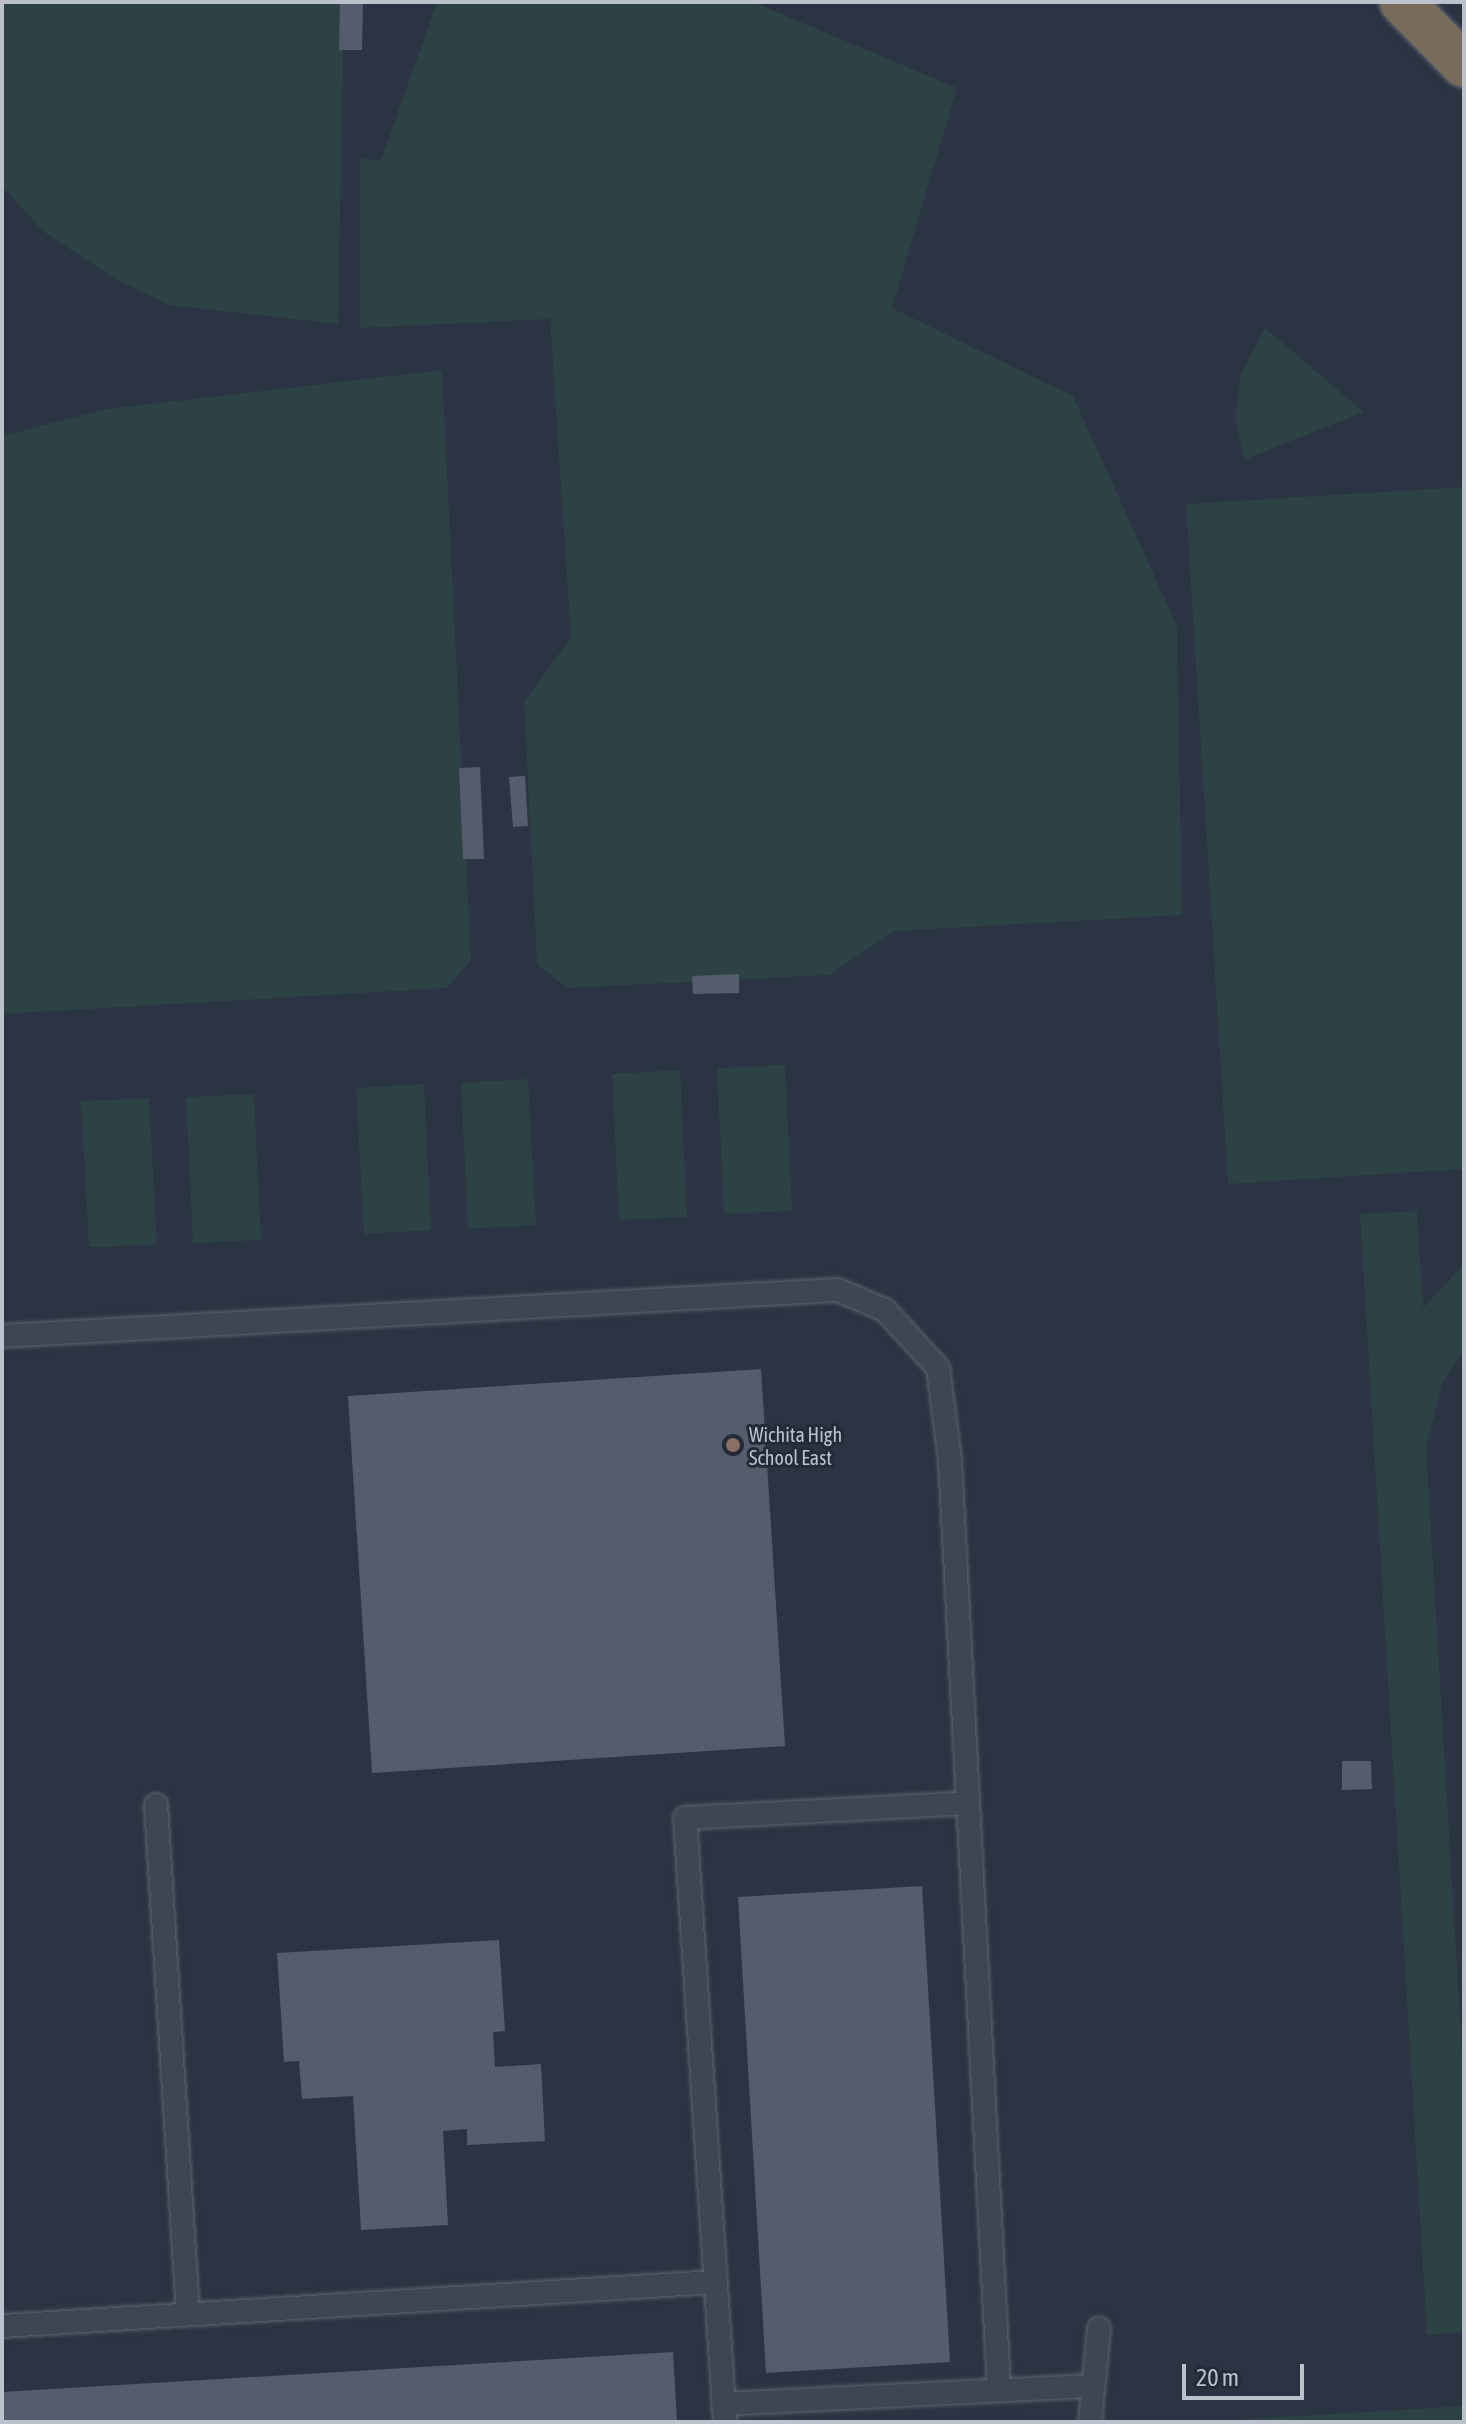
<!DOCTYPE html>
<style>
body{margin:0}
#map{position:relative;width:1466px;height:2424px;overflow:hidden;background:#2a3442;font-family:"Asap Condensed",sans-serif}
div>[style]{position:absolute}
.green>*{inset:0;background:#2d4244}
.building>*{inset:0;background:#535d6c}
.roads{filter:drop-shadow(0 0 2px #5c646f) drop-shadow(0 0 2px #5c646f)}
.lane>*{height:22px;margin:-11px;padding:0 11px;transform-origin:11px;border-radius:11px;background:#3e4652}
.highway>*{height:44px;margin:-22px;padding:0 22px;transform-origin:22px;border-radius:22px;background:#776c5c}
.dots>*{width:22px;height:22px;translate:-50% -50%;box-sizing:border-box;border:4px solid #222b37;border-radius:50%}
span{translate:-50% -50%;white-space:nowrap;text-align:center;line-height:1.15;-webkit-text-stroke:6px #222b37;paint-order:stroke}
.poi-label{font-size:20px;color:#bbc2cc}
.left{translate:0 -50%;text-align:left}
.frame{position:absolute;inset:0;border:4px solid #bbc2cc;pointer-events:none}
.scale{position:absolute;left:1182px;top:2364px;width:122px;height:36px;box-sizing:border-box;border:4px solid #bbc2cc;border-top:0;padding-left:10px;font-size:24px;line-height:28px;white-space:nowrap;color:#bbc2cc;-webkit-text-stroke:6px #222b37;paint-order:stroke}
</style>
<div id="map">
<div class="green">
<div style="clip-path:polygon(2px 2px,344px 2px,338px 324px,169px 305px,115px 279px,44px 232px,2px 186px)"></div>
<div style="clip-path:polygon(437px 2px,753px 2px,957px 88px,892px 308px,1073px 396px,1177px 626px,1182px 915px,895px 931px,829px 975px,567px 988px,537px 964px,524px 702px,571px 637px,550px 319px,360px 328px,360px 159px,381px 160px)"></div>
<div style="clip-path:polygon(1265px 328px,1364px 412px,1244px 460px,1235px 417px,1241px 374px)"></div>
<div style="clip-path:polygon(442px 370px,471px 961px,446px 988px,2px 1014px,2px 436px,107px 409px)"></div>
<div style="clip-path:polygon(1464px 487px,1464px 1169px,1228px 1184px,1186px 504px)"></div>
<div style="clip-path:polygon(785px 1065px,792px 1211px,724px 1214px,717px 1068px)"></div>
<div style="clip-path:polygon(680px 1070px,687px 1217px,619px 1220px,612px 1074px)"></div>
<div style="clip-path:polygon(528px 1079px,536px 1225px,468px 1229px,461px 1083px)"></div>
<div style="clip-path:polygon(424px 1084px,431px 1230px,364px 1234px,356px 1088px)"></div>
<div style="clip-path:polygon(254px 1094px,261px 1240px,193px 1243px,186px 1097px)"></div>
<div style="clip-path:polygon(149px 1098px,157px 1245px,89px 1247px,81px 1101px)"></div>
<div style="clip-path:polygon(1417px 1211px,1423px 1308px,1464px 1264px,1464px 1349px,1443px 1382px,1426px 1446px,1464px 2086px,1464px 2332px,1427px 2335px,1360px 1214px)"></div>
<div style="clip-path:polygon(1464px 2406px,1464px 2422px,1217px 2422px,1217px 2421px)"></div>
</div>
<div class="building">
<div style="clip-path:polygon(340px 2px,363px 2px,362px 50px,339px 50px)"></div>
<div style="clip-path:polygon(480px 767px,484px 859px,463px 859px,459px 768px)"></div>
<div style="clip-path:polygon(525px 776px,528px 826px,513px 827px,509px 777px)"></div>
<div style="clip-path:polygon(739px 974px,739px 993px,693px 994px,692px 976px)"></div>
<div style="clip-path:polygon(761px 1369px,785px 1746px,372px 1773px,348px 1396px)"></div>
<div style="clip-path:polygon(1342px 1761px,1371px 1761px,1372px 1789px,1342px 1790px)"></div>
<div style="clip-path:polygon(922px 1886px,950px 2362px,766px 2373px,738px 1897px)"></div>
<div style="clip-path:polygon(499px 1940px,505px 2031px,493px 2032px,495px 2067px,541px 2064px,545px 2141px,467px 2145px,467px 2129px,443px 2131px,448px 2225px,361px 2230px,353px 2096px,302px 2099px,299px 2061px,284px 2062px,277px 1953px)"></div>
<div style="clip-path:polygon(673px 2352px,677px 2422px,2px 2422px,2px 2392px)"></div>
</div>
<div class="roads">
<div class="lane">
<div style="left:2px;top:1336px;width:837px;rotate:-3.15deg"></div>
<div style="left:838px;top:1290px;width:51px;rotate:23.1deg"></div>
<div style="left:885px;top:1310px;width:79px;rotate:47.6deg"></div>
<div style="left:938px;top:1368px;width:93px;rotate:82.6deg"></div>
<div style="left:950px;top:1460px;width:931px;rotate:86.98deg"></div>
<div style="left:156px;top:1805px;width:510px;rotate:86.4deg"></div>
<div style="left:2px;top:2326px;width:714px;rotate:-3.53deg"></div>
<div style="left:723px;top:2404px;width:367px;rotate:-2.8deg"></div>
<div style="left:725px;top:2422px;width:605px;rotate:-93.79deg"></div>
<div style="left:685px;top:1818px;width:283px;rotate:-3deg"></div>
<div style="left:1090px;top:2422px;width:94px;rotate:-84.5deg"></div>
</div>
<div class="highway">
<div style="left:1402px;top:2px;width:88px;rotate:45.5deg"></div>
</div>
</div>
<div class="dots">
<div style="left:733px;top:1445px;background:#8d6e63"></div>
</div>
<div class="poi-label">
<span class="left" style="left:749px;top:1446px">Wichita High<br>School East</span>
</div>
<div class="frame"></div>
<div class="scale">20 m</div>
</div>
